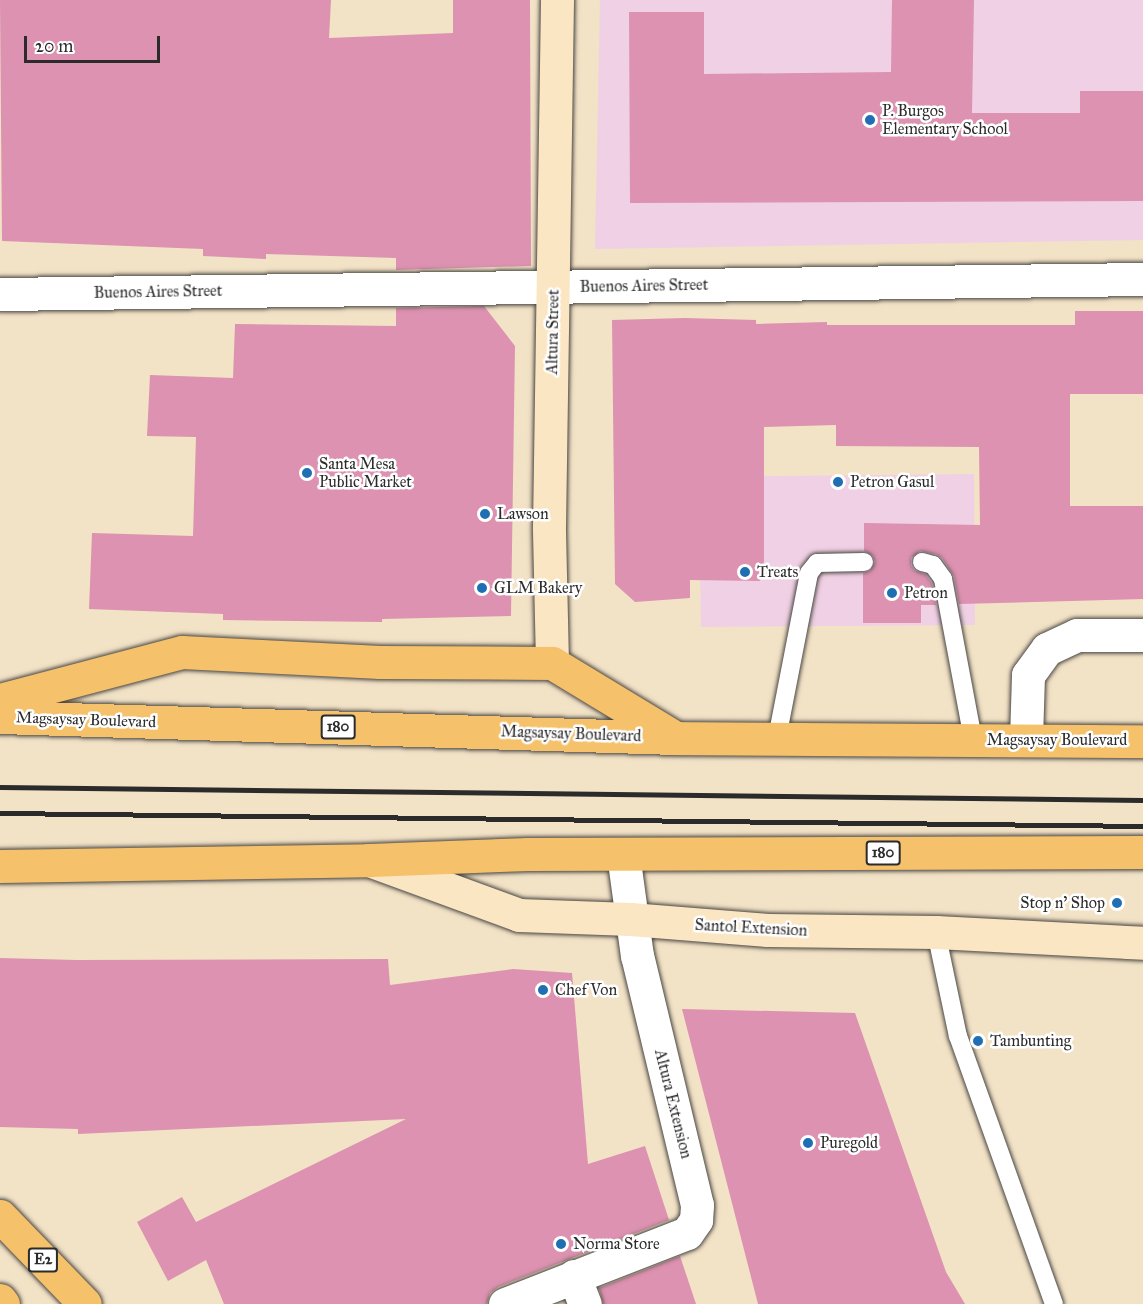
<!DOCTYPE html>
<style>
body{margin:0}
#map{position:relative;width:1143px;height:1304px;overflow:hidden;background:#f2e2c6;font-family:"IM FELL Great Primer",serif}
div>[style]{position:absolute}
.built>*{inset:0;background:#f0d0e4}
.building>*{inset:0;background:#dc92b0}
.roads{filter:drop-shadow(0 0 2px #494642) drop-shadow(0 0 2px #494642)}
.lane>*{height:18px;margin:-9px;padding:0 9px;transform-origin:9px;border-radius:9px;background:#fff}
.street>*{height:33px;margin:-16.5px;padding:0 16.5px;transform-origin:16.5px;border-radius:16.5px;background:#fff}
.secondary>*{height:33px;margin:-16.5px;padding:0 16.5px;transform-origin:16.5px;border-radius:16.5px;background:#fbe6c4}
.primary>*{height:33px;margin:-16.5px;padding:0 16.5px;transform-origin:16.5px;border-radius:16.5px;background:#f5c16b}
.highway>*{height:33px;margin:-16.5px;padding:0 16.5px;transform-origin:16.5px;border-radius:16.5px;background:#f5c16b}
.rail>*{height:4.5px;margin:-2.25px;padding:0 2.25px;transform-origin:2.25px;border-radius:2.25px;background:#2b2b2b}
.dots>*{width:16px;height:16px;translate:-50% -50%;box-sizing:border-box;border:3px solid #fff;border-radius:50%}
span{translate:-50% -50%;white-space:nowrap;text-align:center;line-height:1.15;-webkit-text-stroke:5px #fff;paint-order:stroke}
.shield-label span{padding:2px 4px;background:#fff;border:2px solid;border-radius:4px;-webkit-text-stroke-width:0}
.shield-label{font-size:15px;color:#2b2b2b;font-weight:700}
.poi-label{font-size:16px;color:#2b2b2b}
.left{translate:0 -50%;text-align:left}
.right{translate:-100% -50%;text-align:right}
.street-label{font-size:16px;color:#2b2b2b}
.scale{position:absolute;left:24px;top:36px;width:136px;height:27px;box-sizing:border-box;border:3px solid #2b2b2b;border-top:0;padding-left:8px;font-size:18px;line-height:21px;white-space:nowrap;color:#2b2b2b;-webkit-text-stroke:4px #fff;paint-order:stroke}
</style>
<div id="map">
<div class="built">
<div style="clip-path:polygon(600px 0,1143px 0,1143px 240px,595px 249px)"></div>
<div style="clip-path:polygon(974px 474px,975px 625px,701px 627px,699px 477px)"></div>
</div>
<div class="building">
<div style="clip-path:polygon(0 0,331px 0,329px 38px,453px 33px,453px 0,530px 0,531px 266px,396px 270px,396px 258px,266px 254px,266px 259px,203px 256px,203px 249px,2px 241px)"></div>
<div style="clip-path:polygon(892px 0,974px 0,972px 113px,1080px 113px,1080px 91px,1143px 91px,1143px 201px,630px 203px,629px 12px,704px 12px,704px 74px,891px 72px)"></div>
<div style="clip-path:polygon(484px 306px,515px 346px,511px 616px,382px 619px,382px 622px,223px 620px,223px 614px,89px 609px,92px 533px,193px 536px,196px 437px,147px 436px,150px 375px,233px 378px,235px 324px,396px 326px,396px 308px)"></div>
<div style="clip-path:polygon(1075px 311px,1143px 311px,1143px 394px,1070px 394px,1070px 506px,1143px 506px,1143px 599px,959px 604px,954px 576px,942px 558px,936px 554px,920px 551px,911px 558px,911px 565px,914px 570px,926px 575px,932px 584px,936px 605px,921px 605px,921px 623px,863px 623px,863px 573px,870px 571px,875px 562px,873px 556px,864px 551px,864px 523px,980px 525px,979px 447px,836px 446px,836px 425px,764px 427px,764px 561px,760px 581px,690px 580px,690px 598px,635px 602px,615px 584px,612px 320px,685px 318px,756px 320px,756px 324px,827px 322px,827px 325px,1075px 325px)"></div>
<div style="clip-path:polygon(0 958px,76px 960px,388px 959px,390px 985px,513px 969px,572px 973px,588px 1164px,645px 1146px,669px 1220px,498px 1287px,490px 1293px,487px 1304px,224px 1304px,206px 1260px,168px 1281px,137px 1222px,182px 1197px,196px 1222px,406px 1119px,78px 1134px,78px 1129px,0 1127px)"></div>
<div style="clip-path:polygon(682px 1009px,855px 1013px,946px 1272px,965px 1304px,758px 1304px)"></div>
<div style="clip-path:polygon(680px 1256px,696px 1304px,603px 1304px,599px 1288px)"></div>
</div>
<div class="roads">
<div class="lane">
<div style="left:922px;top:562px;width:11px;rotate:15deg"></div>
<div style="left:933px;top:565px;width:17px;rotate:54deg"></div>
<div style="left:943px;top:579px;width:164px;rotate:79.4deg"></div>
<div style="left:777px;top:738px;width:168px;rotate:-79deg"></div>
<div style="left:809px;top:573px;width:13px;rotate:-51deg"></div>
<div style="left:817px;top:563px;width:47px;rotate:-1.2deg"></div>
<div style="left:936px;top:932px;width:106px;rotate:78.1deg"></div>
<div style="left:958px;top:1036px;width:285px;rotate:70.3deg"></div>
</div>
<div class="street">
<div style="left:0;top:294px;width:1143px;rotate:-0.75deg"></div>
<div style="left:1026px;top:739px;width:64px;rotate:-88.2deg"></div>
<div style="left:1028px;top:675px;width:32px;rotate:-54deg"></div>
<div style="left:1047px;top:649px;width:33px;rotate:-25deg"></div>
<div style="left:1077px;top:635px;width:66px"></div>
<div style="left:574px;top:1276px;width:30px;rotate:69deg"></div>
<div style="left:505px;top:1304px;width:195px;rotate:-21.3deg"></div>
<div style="left:687px;top:1233px;width:16px;rotate:-55deg"></div>
<div style="left:696px;top:1220px;width:15px;rotate:-86deg"></div>
<div style="left:697px;top:1205px;width:256px;rotate:-103.5deg"></div>
<div style="left:637px;top:956px;width:103px;rotate:-97.8deg"></div>
</div>
<div class="secondary">
<div style="left:552px;top:663px;width:136px;rotate:-91.3deg"></div>
<div style="left:549px;top:527px;width:527px;rotate:-89.13deg"></div>
<div style="left:369px;top:860px;width:160px;rotate:20.1deg"></div>
<div style="left:519px;top:915px;width:111px;rotate:2.1deg"></div>
<div style="left:630px;top:919px;width:138px;rotate:4.6deg"></div>
<div style="left:768px;top:930px;width:168px;rotate:0.7deg"></div>
<div style="left:936px;top:932px;width:207px;rotate:3deg"></div>
</div>
<div class="primary">
<div style="left:0;top:700px;width:188px;rotate:-14.8deg"></div>
<div style="left:182px;top:652px;width:198px;rotate:2.9deg"></div>
<div style="left:380px;top:662px;width:172px;rotate:0.3deg"></div>
<div style="left:552px;top:663px;width:143px;rotate:31.2deg"></div>
<div style="left:0;top:717px;width:676px;rotate:1.78deg"></div>
<div style="left:676px;top:738px;width:467px;rotate:0.4deg"></div>
<div style="left:0;top:866px;width:369px;rotate:-0.9deg"></div>
<div style="left:369px;top:860px;width:159px;rotate:-2.2deg"></div>
<div style="left:528px;top:854px;width:615px;rotate:-0.19deg"></div>
</div>
<div class="highway">
<div style="left:0;top:1216px;width:122px;rotate:46deg"></div>
<div style="left:0;top:1300px;width:5px;rotate:53deg"></div>
</div>
</div>
<div class="rail">
<div style="left:0;top:787px;width:1143px;rotate:0.65deg"></div>
<div style="left:0;top:813px;width:1143px;rotate:0.65deg"></div>
</div>
<div class="dots">
<div style="left:870px;top:120px;background:#1f6fb2"></div>
<div style="left:307px;top:473px;background:#1f6fb2"></div>
<div style="left:838px;top:482px;background:#1f6fb2"></div>
<div style="left:485px;top:514px;background:#1f6fb2"></div>
<div style="left:745px;top:572px;background:#1f6fb2"></div>
<div style="left:482px;top:588px;background:#1f6fb2"></div>
<div style="left:892px;top:593px;background:#1f6fb2"></div>
<div style="left:1117px;top:903px;background:#1f6fb2"></div>
<div style="left:543px;top:990px;background:#1f6fb2"></div>
<div style="left:978px;top:1041px;background:#1f6fb2"></div>
<div style="left:808px;top:1143px;background:#1f6fb2"></div>
<div style="left:561px;top:1244px;background:#1f6fb2"></div>
</div>
<div class="shield-label">
<span style="left:338px;top:727px">180</span>
<span style="left:883px;top:853px">180</span>
<span style="left:43px;top:1260px">E2</span>
</div>
<div class="poi-label">
<span class="left" style="left:882px;top:120px">P. Burgos<br>Elementary School</span>
<span class="left" style="left:319px;top:473px">Santa Mesa<br>Public Market</span>
<span class="left" style="left:850px;top:482px">Petron Gasul</span>
<span class="left" style="left:497px;top:514px">Lawson</span>
<span class="left" style="left:757px;top:572px">Treats</span>
<span class="left" style="left:494px;top:588px">GLM Bakery</span>
<span class="left" style="left:904px;top:593px">Petron</span>
<span class="right" style="left:1105px;top:903px">Stop n' Shop</span>
<span class="left" style="left:555px;top:990px">Chef Von</span>
<span class="left" style="left:990px;top:1041px">Tambunting</span>
<span class="left" style="left:820px;top:1143px">Puregold</span>
<span class="left" style="left:573px;top:1244px">Norma Store</span>
</div>
<div class="street-label">
<span style="left:644px;top:286px;rotate:-1deg">Buenos Aires Street</span>
<span style="left:158px;top:292px;rotate:-1deg">Buenos Aires Street</span>
<span style="left:553px;top:332px;rotate:-89deg">Altura Street</span>
<span style="left:86px;top:720px;rotate:2deg">Magsaysay Boulevard</span>
<span style="left:571px;top:734px;rotate:2deg">Magsaysay Boulevard</span>
<span style="left:1057px;top:740px">Magsaysay Boulevard</span>
<span style="left:751px;top:928px;rotate:3deg">Santol Extension</span>
<span style="left:673px;top:1104px;rotate:76deg">Altura Extension</span>
</div>
<div class="scale">20 m</div>
</div>
